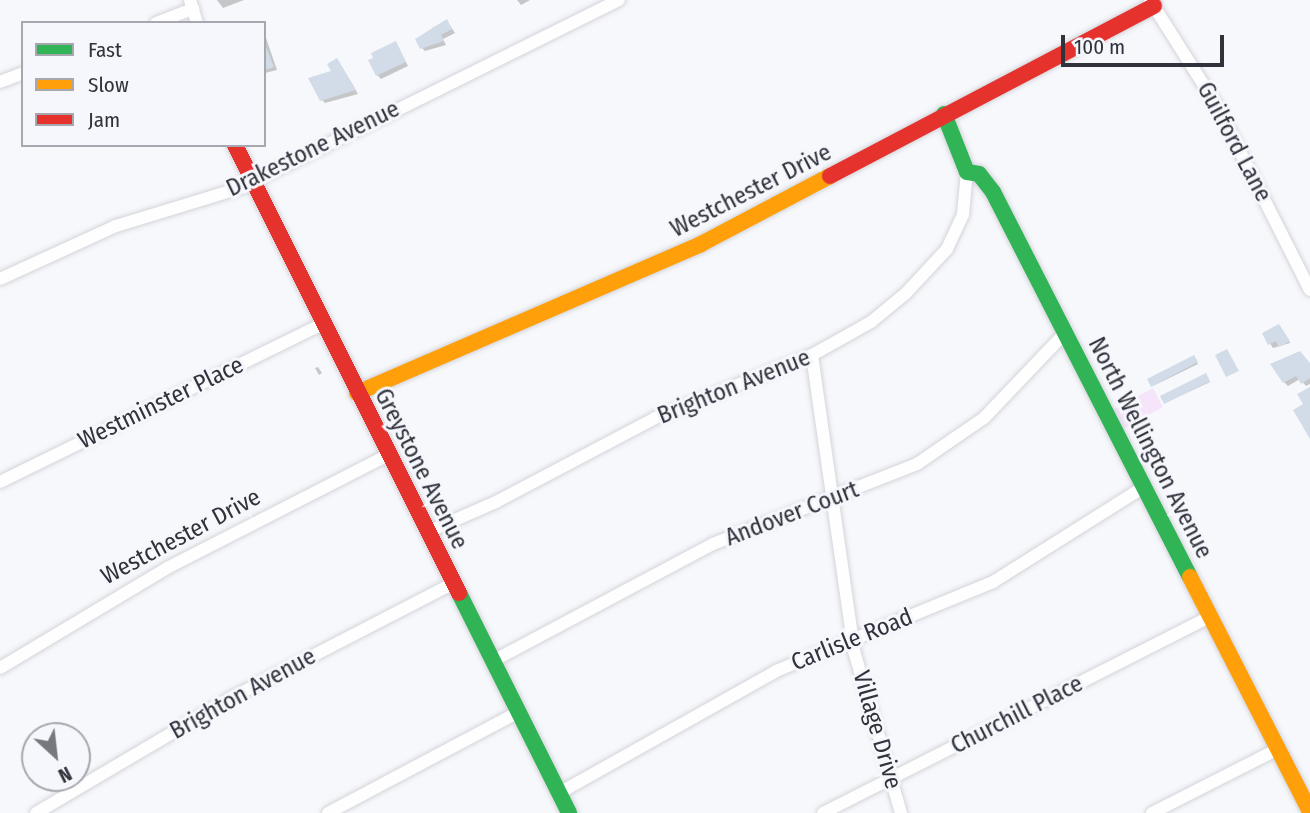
<!DOCTYPE html>
<style>
body{margin:0}
#map{position:relative;width:1310px;height:813px;overflow:hidden;background:#f7f8fb;font-family:"Fira Sans Condensed",sans-serif}
div>[style]{position:absolute}
.green>*{inset:0;background:#f6e4fa}
.shadow>*{inset:0;background:#0003}
.building>*{inset:0;background:#d2dbe8}
.roads{filter:drop-shadow(0 0 2px #d3d4da) drop-shadow(0 0 2px #d3d4da)}
.street>*{height:12px;margin:-6px;padding:0 6px;transform-origin:6px;border-radius:6px;background:#fefefe}
.fast>*{height:16px;margin:-8px;padding:0 8px;transform-origin:8px;border-radius:8px;background:#30b455}
.slow>*{height:16px;margin:-8px;padding:0 8px;transform-origin:8px;border-radius:8px;background:#ff9f0a}
.jam>*{height:16px;margin:-8px;padding:0 8px;transform-origin:8px;border-radius:8px;background:#e5322d}
span{translate:-50% -50%;white-space:nowrap;text-align:center;line-height:1.15;-webkit-text-stroke:6px #f6f7fc;paint-order:stroke}
.street-label{font-size:24px;color:#30323c}
.legend{position:absolute;left:21px;top:21px;width:245px;height:126px;box-sizing:border-box;background:#f6f7fc;border:2px solid #a7a8af;margin:0;padding:9px 12px;list-style:none;font-size:21px;color:#30323c}
.legend li{display:flex;align-items:center;gap:14px;height:35px}
.legend b{width:35px;border:2px solid #a7a8af}
.north{position:absolute;left:21px;top:722px;width:70px;height:70px;box-sizing:border-box;background:#f6f7fc;border:2px solid #a7a8af;border-radius:50%;rotate:153deg;font-size:19px;font-weight:700;line-height:28px;text-align:center;color:#30323c}
.north::after{content:'';display:block;margin:auto;width:24px;height:32px;background:#76777f;clip-path:polygon(50% 0,100% 100%,50% 72%,0 100%)}
.scale{position:absolute;left:1061px;top:35px;width:163px;height:32px;box-sizing:border-box;border:4px solid #30323c;border-top:0;padding-left:9px;font-size:21px;line-height:24px;white-space:nowrap;color:#30323c;-webkit-text-stroke:5px #f6f7fc;paint-order:stroke}
</style>
<div id="map">
<div class="green">
<div style="clip-path:polygon(1153px 388px,1163px 407px,1121px 430px,1111px 411px)"></div>
</div>
<div class="shadow">
<div style="clip-path:polygon(217px 0,244px 0,223px 8px)"></div>
<div style="clip-path:polygon(517px 0,530px 0,521px 5px)"></div>
<div style="clip-path:polygon(447px 21px,455px 33px,443px 39px,446px 45px,425px 51px,422px 48px,434px 32px,432px 28px)"></div>
<div style="clip-path:polygon(264px 32px,277px 70px,265px 73px,264px 72px)"></div>
<div style="clip-path:polygon(396px 43px,408px 66px,381px 79px,377px 75px)"></div>
<div style="clip-path:polygon(340px 64px,358px 94px,325px 103px,321px 99px)"></div>
<div style="clip-path:polygon(1264px 334px,1288px 339px,1290px 343px,1273px 348px)"></div>
<div style="clip-path:polygon(1194px 358px,1198px 364px,1153px 386px)"></div>
<div style="clip-path:polygon(1310px 366px,1310px 384px,1306px 386px,1300px 379px,1288px 386px,1284px 382px)"></div>
<div style="clip-path:polygon(318px 367px,322px 373px,319px 375px,315px 368px)"></div>
<div style="clip-path:polygon(1207px 377px,1210px 382px,1165px 403px)"></div>
</div>
<div class="building">
<div style="clip-path:polygon(447px 19px,452px 29px,441px 35px,444px 41px,420px 49px,415px 39px)"></div>
<div style="clip-path:polygon(396px 41px,406px 62px,376px 76px,368px 60px,373px 58px,371px 53px)"></div>
<div style="clip-path:polygon(264px 42px,274px 67px,268px 69px,264px 68px)"></div>
<div style="clip-path:polygon(337px 58px,356px 90px,320px 101px,308px 78px,331px 71px,327px 64px)"></div>
<div style="clip-path:polygon(1279px 324px,1290px 341px,1279px 347px,1276px 341px,1268px 345px,1262px 333px)"></div>
<div style="clip-path:polygon(1227px 349px,1239px 371px,1226px 377px,1215px 355px)"></div>
<div style="clip-path:polygon(1300px 351px,1310px 363px,1310px 378px,1301px 384px,1296px 376px,1283px 383px,1270px 364px)"></div>
<div style="clip-path:polygon(1194px 355px,1198px 362px,1151px 387px,1147px 379px)"></div>
<div style="clip-path:polygon(1206px 373px,1210px 381px,1164px 404px,1160px 396px)"></div>
<div style="clip-path:polygon(1310px 387px,1310px 439px,1293px 410px,1303px 404px,1297px 394px)"></div>
</div>
<div class="roads">
<div class="street">
<div style="left:190px;top:0;width:24px;rotate:73deg"></div>
<div style="left:1150px;top:0;width:125px;rotate:57.7deg"></div>
<div style="left:1217px;top:106px;width:206px;rotate:63.2deg"></div>
<div style="left:156px;top:23px;width:40px;rotate:-21deg"></div>
<div style="left:0;top:82px;width:25px;rotate:-21deg"></div>
<div style="left:0;top:279px;width:128px;rotate:-24.6deg"></div>
<div style="left:116px;top:226px;width:130px;rotate:-17deg"></div>
<div style="left:240px;top:188px;width:423px;rotate:-26.4deg"></div>
<div style="left:812px;top:355px;width:299px;rotate:81.9deg"></div>
<div style="left:854px;top:651px;width:169px;rotate:73.8deg"></div>
<div style="left:0;top:482px;width:359px;rotate:-26.1deg"></div>
<div style="left:427px;top:532px;width:75px;rotate:-23.5deg"></div>
<div style="left:496px;top:502px;width:180px;rotate:-27.8deg"></div>
<div style="left:655px;top:418px;width:169px;rotate:-21.9deg"></div>
<div style="left:812px;top:355px;width:68px;rotate:-29.2deg"></div>
<div style="left:871px;top:322px;width:45px;rotate:-39.6deg"></div>
<div style="left:906px;top:293px;width:60px;rotate:-47deg"></div>
<div style="left:947px;top:249px;width:38px;rotate:-65deg"></div>
<div style="left:963px;top:214px;width:42px;rotate:-84.6deg"></div>
<div style="left:493px;top:661px;width:249px;rotate:-28deg"></div>
<div style="left:713px;top:544px;width:219px;rotate:-21.4deg"></div>
<div style="left:917px;top:464px;width:81px;rotate:-34.5deg"></div>
<div style="left:984px;top:418px;width:117px;rotate:-46.4deg"></div>
<div style="left:0;top:668px;width:195px;rotate:-30.9deg"></div>
<div style="left:167px;top:568px;width:248px;rotate:-27.1deg"></div>
<div style="left:559px;top:793px;width:249px;rotate:-29.3deg"></div>
<div style="left:776px;top:671px;width:235px;rotate:-22.3deg"></div>
<div style="left:993px;top:582px;width:178px;rotate:-32.2deg"></div>
<div style="left:36px;top:813px;width:226px;rotate:-30.5deg"></div>
<div style="left:231px;top:698px;width:251px;rotate:-27.3deg"></div>
<div style="left:328px;top:813px;width:216px;rotate:-27.9deg"></div>
<div style="left:823px;top:813px;width:434px;rotate:-26.9deg"></div>
<div style="left:1152px;top:813px;width:141px;rotate:-26.9deg"></div>
</div>
<div class="fast">
<div style="left:944px;top:114px;width:62px;rotate:68.4deg"></div>
<div style="left:967px;top:172px;width:12px;rotate:9deg"></div>
<div style="left:979px;top:174px;width:23px;rotate:52deg"></div>
<div style="left:993px;top:192px;width:432px;rotate:62.9deg"></div>
<div style="left:459px;top:593px;width:246px;rotate:63.4deg"></div>
</div>
<div class="slow">
<div style="left:357px;top:393px;width:375px;rotate:-23.4deg"></div>
<div style="left:701px;top:244px;width:146px;rotate:-27.8deg"></div>
<div style="left:1190px;top:577px;width:263px;rotate:62.9deg"></div>
</div>
<div class="jam">
<div style="left:235px;top:145px;width:501px;rotate:63.43deg"></div>
<div style="left:830px;top:176px;width:366px;rotate:-27.7deg"></div>
</div>
</div>
<div class="street-label">
<span style="left:1234px;top:142px;rotate:62deg">Guilford Lane</span>
<span style="left:313px;top:149px;rotate:-26deg">Drakestone Avenue</span>
<span style="left:751px;top:191px;rotate:-27deg">Westchester Drive</span>
<span style="left:734px;top:387px;rotate:-22deg">Brighton Avenue</span>
<span style="left:161px;top:403px;rotate:-26deg">Westminster Place</span>
<span style="left:1150px;top:448px;rotate:63deg">North Wellington Avenue</span>
<span style="left:421px;top:469px;rotate:63deg">Greystone Avenue</span>
<span style="left:792px;top:514px;rotate:-21deg">Andover Court</span>
<span style="left:181px;top:537px;rotate:-28deg">Westchester Drive</span>
<span style="left:852px;top:640px;rotate:-22deg">Carlisle Road</span>
<span style="left:243px;top:694px;rotate:-29deg">Brighton Avenue</span>
<span style="left:1017px;top:715px;rotate:-27deg">Churchill Place</span>
<span style="left:877px;top:730px;rotate:74deg">Village Drive</span>
</div>
<ul class="legend">
<li><b style="height:9px;background:#30b455"></b>Fast</li>
<li><b style="height:9px;background:#ff9f0a"></b>Slow</li>
<li><b style="height:9px;background:#e5322d"></b>Jam</li>
</ul>
<div class="north">N</div>
<div class="scale">100 m</div>
</div>
